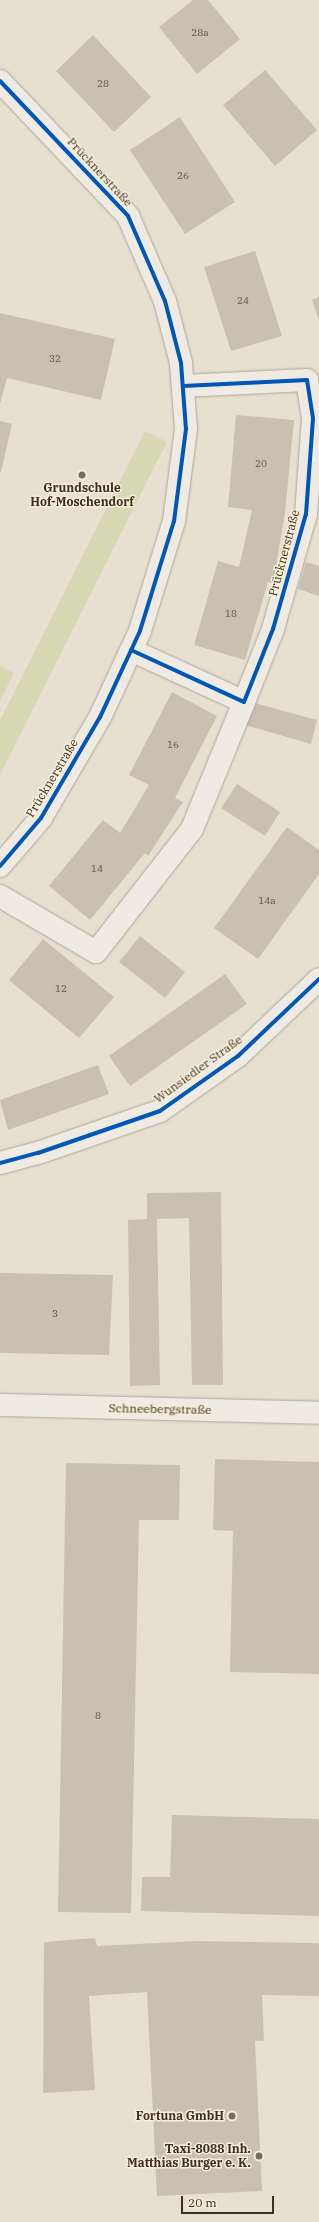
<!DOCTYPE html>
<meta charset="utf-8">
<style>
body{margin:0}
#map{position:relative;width:319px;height:2222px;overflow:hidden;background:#e7e0d1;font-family:"IBM Plex Serif",serif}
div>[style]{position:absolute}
.green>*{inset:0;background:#d6d7b3}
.building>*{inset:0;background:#cbbfb2}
.roads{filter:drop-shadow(0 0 1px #ada599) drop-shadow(0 0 1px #ada599)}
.street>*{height:22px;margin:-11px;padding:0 11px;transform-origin:11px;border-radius:11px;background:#efebe3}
.secondary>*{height:22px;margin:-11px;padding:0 11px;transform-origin:11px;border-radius:11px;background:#efebe3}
.cycleway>*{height:4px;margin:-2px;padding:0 2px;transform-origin:2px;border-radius:2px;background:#0057b8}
.dots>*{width:11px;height:11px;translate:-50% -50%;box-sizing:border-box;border:2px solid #f7eed8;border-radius:50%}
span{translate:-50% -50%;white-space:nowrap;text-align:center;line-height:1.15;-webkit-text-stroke:3px #f7eed8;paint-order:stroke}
.number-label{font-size:10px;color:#605244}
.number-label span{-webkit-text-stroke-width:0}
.street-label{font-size:12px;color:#3d2e20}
.poi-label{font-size:12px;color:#3d2e20;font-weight:700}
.right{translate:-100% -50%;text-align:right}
.scale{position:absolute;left:181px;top:2196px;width:93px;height:18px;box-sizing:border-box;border:2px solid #3d2e20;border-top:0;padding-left:5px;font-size:12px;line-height:14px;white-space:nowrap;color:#3d2e20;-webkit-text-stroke:3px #f7eed8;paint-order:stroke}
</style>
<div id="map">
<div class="green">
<div style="clip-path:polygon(145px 431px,167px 442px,0 775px,0 720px)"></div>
<div style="clip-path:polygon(0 666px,14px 673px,0 701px)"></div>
</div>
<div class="building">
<div style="clip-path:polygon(193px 0,208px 0,240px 39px,197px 74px,159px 27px)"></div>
<div style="clip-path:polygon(93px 35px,151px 97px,114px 132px,56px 71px)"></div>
<div style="clip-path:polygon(265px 70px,317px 130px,275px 166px,223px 105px)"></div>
<div style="clip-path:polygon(180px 117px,235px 202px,185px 234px,130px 150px)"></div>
<div style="clip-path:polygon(255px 251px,282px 336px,231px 351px,204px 267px)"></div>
<div style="clip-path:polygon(319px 297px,319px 320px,312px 300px)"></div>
<div style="clip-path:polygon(0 313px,115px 339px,101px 400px,7px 378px,0 404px)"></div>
<div style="clip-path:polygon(236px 415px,294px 420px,285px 513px,273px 583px,268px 582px,245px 660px,194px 645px,218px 561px,239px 567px,252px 510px,228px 507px)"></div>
<div style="clip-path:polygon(0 421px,12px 424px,1px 472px,0 472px)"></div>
<div style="clip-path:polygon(306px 562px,319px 566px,319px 596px,298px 589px)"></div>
<div style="clip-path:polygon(172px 692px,217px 716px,175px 798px,183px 802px,148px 856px,145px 853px,90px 920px,49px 886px,103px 820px,120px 833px,149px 785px,129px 775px)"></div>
<div style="clip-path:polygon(251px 702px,317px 720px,311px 744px,245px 725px)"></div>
<div style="clip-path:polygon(237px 784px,280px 812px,265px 836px,221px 808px)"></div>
<div style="clip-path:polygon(287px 827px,319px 850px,319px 874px,258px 959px,214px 928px)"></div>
<div style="clip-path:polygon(140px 936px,185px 972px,165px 998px,119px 962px)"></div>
<div style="clip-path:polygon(43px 939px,114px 997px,79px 1038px,9px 980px)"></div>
<div style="clip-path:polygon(225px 974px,247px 1004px,130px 1086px,109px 1056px)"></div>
<div style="clip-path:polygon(98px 1065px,109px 1094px,8px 1130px,0 1100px)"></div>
<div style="clip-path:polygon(221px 1192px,223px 1385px,192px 1385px,189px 1218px,157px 1219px,160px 1385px,130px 1386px,128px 1220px,147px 1219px,147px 1193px)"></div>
<div style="clip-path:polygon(0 1273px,113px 1275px,109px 1355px,0 1353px)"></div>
<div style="clip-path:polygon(215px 1459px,319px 1462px,319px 1674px,230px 1672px,233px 1531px,213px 1530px)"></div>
<div style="clip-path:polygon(66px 1463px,180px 1465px,179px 1520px,139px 1520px,131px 1913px,58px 1912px)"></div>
<div style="clip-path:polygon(172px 1815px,319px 1819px,319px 1916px,141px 1911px,142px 1877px,170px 1877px)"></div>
<div style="clip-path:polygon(95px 1938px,97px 1946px,197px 1941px,319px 1943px,319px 1996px,262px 1995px,264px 2041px,255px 2041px,262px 2191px,157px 2196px,147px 1992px,89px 1996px,95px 2090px,43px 2093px,44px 1942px)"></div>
</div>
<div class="roads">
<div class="street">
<div style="left:0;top:81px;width:186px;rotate:46.5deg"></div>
<div style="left:128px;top:216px;width:93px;rotate:66.5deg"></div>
<div style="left:165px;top:301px;width:64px;rotate:75.5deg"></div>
<div style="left:181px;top:363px;width:66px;rotate:85.7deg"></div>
<div style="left:186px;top:429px;width:93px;rotate:97.4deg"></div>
<div style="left:174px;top:521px;width:115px;rotate:107.2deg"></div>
<div style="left:140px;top:631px;width:95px;rotate:114.9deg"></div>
<div style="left:100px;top:717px;width:117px;rotate:120.3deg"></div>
<div style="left:41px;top:818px;width:63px;rotate:130.5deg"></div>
<div style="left:131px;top:650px;width:124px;rotate:24.7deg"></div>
<div style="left:244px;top:702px;width:79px;rotate:-68.3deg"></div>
<div style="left:273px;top:629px;width:120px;rotate:-74deg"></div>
<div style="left:306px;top:514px;width:96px;rotate:-85.8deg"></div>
<div style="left:313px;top:418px;width:38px;rotate:-99deg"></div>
<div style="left:307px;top:380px;width:124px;rotate:177.2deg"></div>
<div style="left:0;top:896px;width:111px;rotate:30.3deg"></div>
<div style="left:96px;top:952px;width:156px;rotate:-52deg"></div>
<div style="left:192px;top:829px;width:137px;rotate:-67.7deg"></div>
<div style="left:0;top:1405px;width:319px;rotate:1.4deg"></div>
</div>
<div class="secondary">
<div style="left:0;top:1163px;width:39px;rotate:-15deg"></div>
<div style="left:38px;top:1153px;width:129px;rotate:-19deg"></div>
<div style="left:160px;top:1111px;width:95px;rotate:-35.2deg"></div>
<div style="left:238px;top:1056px;width:112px;rotate:-43.5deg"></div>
</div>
</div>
<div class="cycleway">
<div style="left:0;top:81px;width:186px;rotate:46.5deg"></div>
<div style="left:128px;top:216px;width:93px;rotate:66.5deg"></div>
<div style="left:165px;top:301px;width:64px;rotate:75.5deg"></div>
<div style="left:181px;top:363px;width:66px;rotate:85.7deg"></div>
<div style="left:186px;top:429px;width:93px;rotate:97.4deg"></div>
<div style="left:174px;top:521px;width:115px;rotate:107.2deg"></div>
<div style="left:140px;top:631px;width:95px;rotate:114.9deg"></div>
<div style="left:100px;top:717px;width:117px;rotate:120.3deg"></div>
<div style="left:41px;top:818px;width:63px;rotate:130.5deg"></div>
<div style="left:131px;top:650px;width:124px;rotate:24.7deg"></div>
<div style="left:244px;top:702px;width:79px;rotate:-68.3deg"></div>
<div style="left:273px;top:629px;width:120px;rotate:-74deg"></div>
<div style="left:306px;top:514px;width:96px;rotate:-85.8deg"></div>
<div style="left:313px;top:418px;width:38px;rotate:-99deg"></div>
<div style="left:307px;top:380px;width:124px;rotate:177.2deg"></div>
<div style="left:0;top:1163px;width:39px;rotate:-15deg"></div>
<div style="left:38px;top:1153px;width:129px;rotate:-19deg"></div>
<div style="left:160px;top:1111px;width:95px;rotate:-35.2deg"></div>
<div style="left:238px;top:1056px;width:112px;rotate:-43.5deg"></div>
</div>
<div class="dots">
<div style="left:82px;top:475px;background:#786c5e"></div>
<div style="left:232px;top:2116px;background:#786c5e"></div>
<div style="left:259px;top:2156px;background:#786c5e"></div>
</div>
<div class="number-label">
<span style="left:200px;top:33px">28a</span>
<span style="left:103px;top:84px">28</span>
<span style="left:183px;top:176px">26</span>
<span style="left:243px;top:301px">24</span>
<span style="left:55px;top:359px">32</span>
<span style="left:261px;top:464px">20</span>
<span style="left:231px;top:614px">18</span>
<span style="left:173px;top:745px">16</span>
<span style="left:97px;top:869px">14</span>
<span style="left:267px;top:901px">14a</span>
<span style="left:61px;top:989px">12</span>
<span style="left:55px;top:1314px">3</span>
<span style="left:98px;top:1716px">8</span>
</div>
<div class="street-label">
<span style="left:100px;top:172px;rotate:47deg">Prücknerstraße</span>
<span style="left:284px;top:553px;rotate:-75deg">Prücknerstraße</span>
<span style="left:52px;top:778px;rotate:-59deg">Prücknerstraße</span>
<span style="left:198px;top:1069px;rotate:-36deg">Wunsiedler Straße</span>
<span style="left:160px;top:1409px;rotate:1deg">Schneebergstraße</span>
</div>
<div class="poi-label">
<span style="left:82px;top:495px">Grundschule<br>Hof-Moschendorf</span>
<span class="right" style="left:224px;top:2116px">Fortuna GmbH</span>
<span class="right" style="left:251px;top:2156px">Taxi-8088 Inh.<br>Matthias Burger e. K.</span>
</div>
<div class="scale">20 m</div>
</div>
